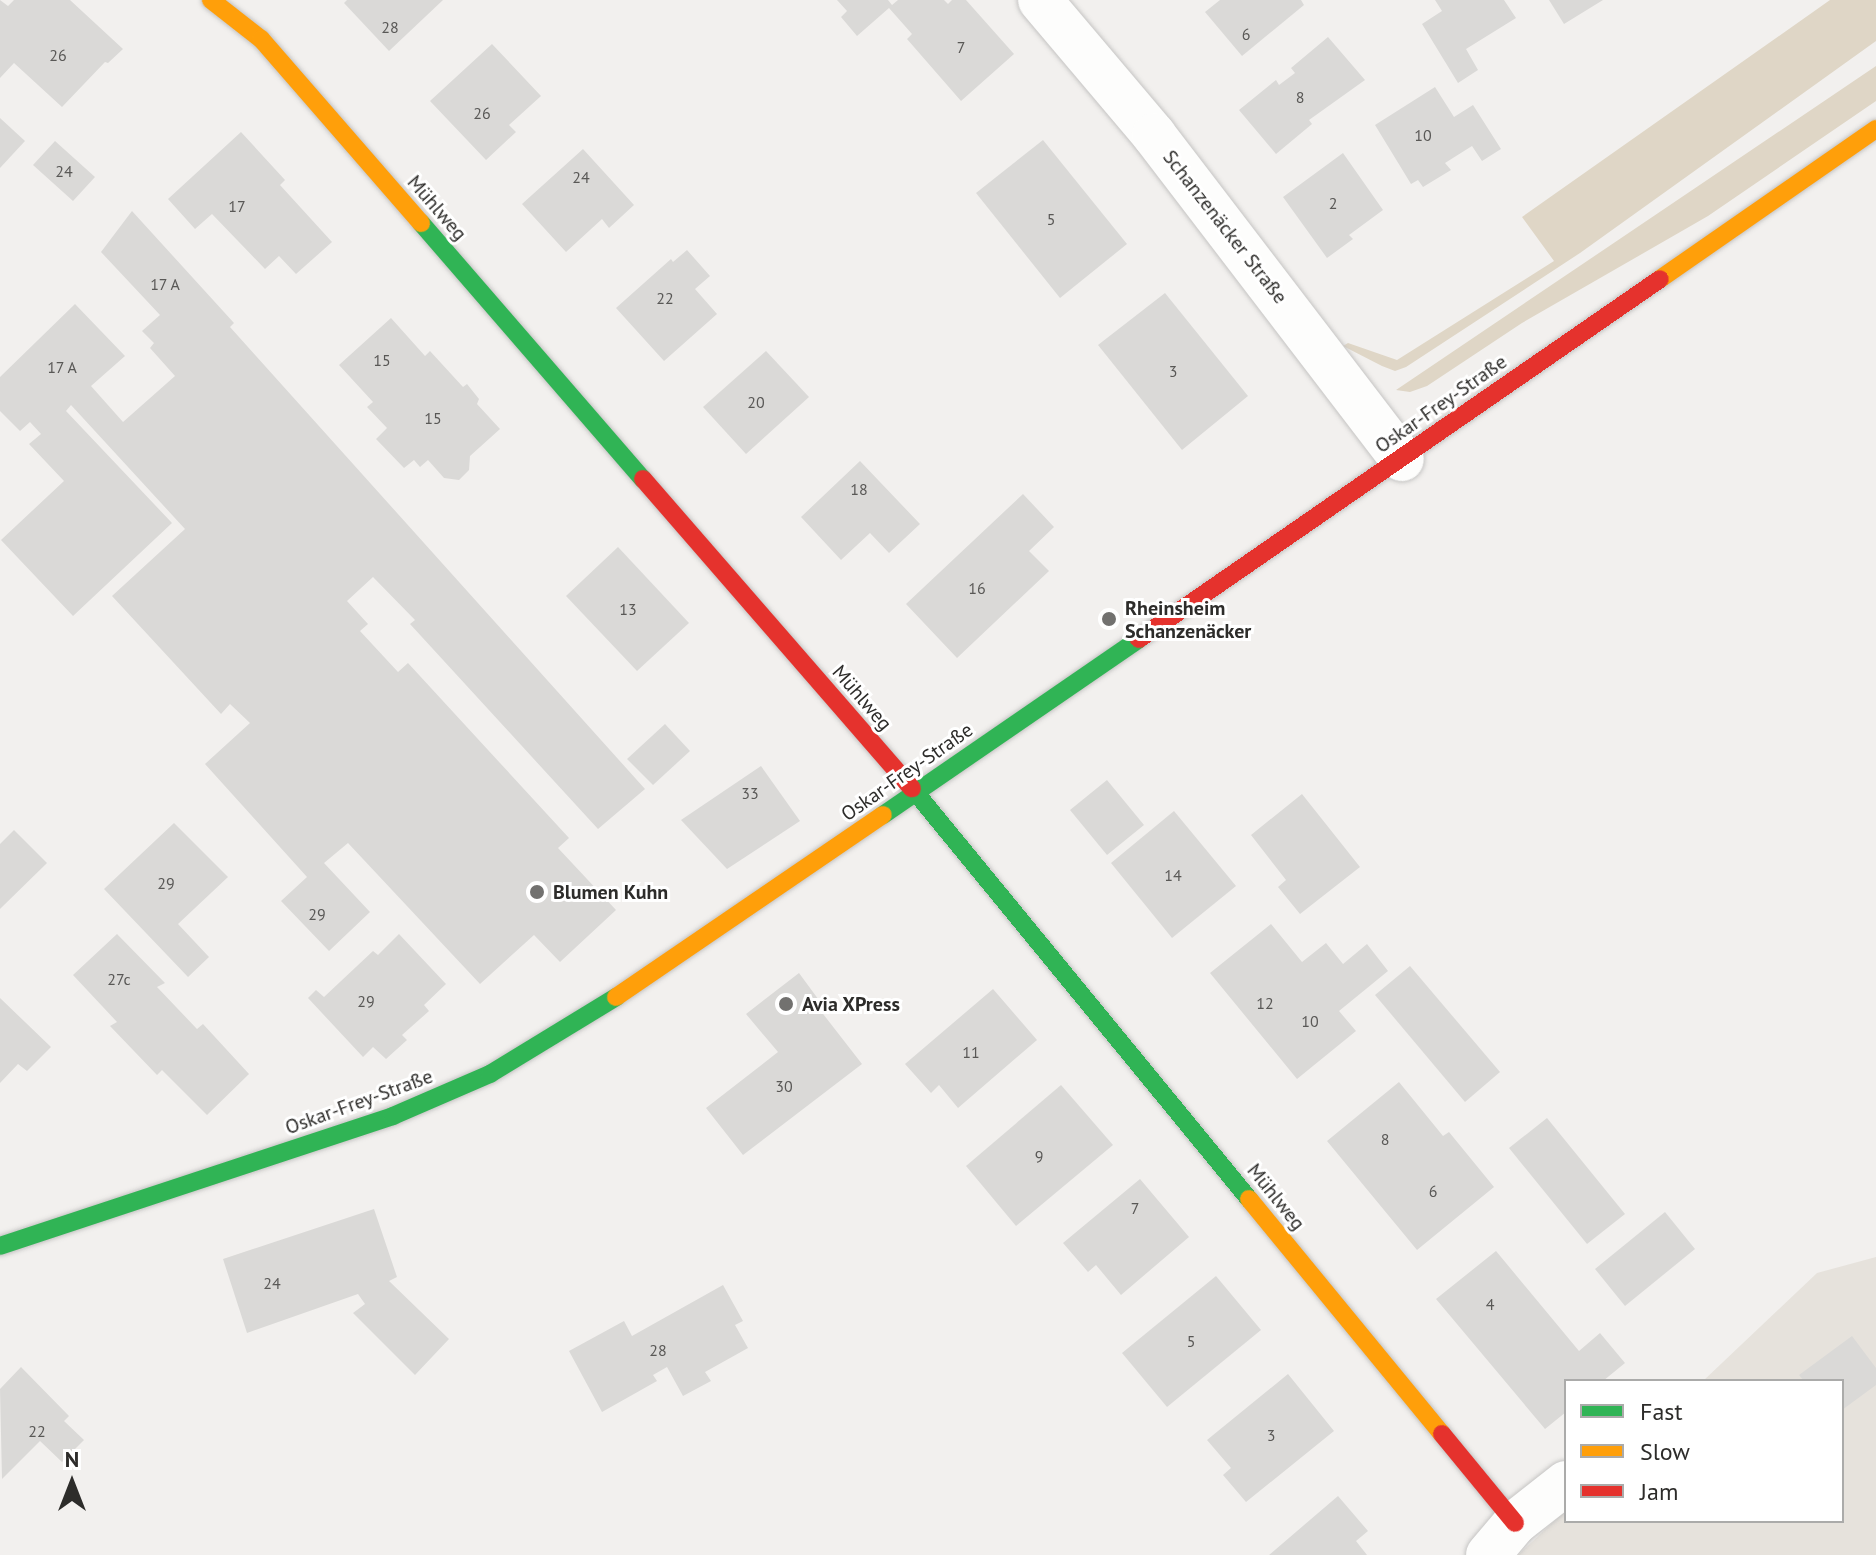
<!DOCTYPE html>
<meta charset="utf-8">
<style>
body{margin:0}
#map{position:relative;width:1876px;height:1555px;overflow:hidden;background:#f2f0ee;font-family:"PT Sans",sans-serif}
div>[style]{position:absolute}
.built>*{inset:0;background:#e6e2dc}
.green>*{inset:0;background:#dfd6c6}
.building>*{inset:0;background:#dad9d7}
.roads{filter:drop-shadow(0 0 2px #c5c4c3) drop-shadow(0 0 2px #c5c4c3)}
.street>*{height:44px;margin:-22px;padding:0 22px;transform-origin:22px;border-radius:22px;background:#fdfdfc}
.fast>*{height:18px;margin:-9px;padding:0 9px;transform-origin:9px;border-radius:9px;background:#30b455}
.slow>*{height:18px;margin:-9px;padding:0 9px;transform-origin:9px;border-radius:9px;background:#ff9f0a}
.jam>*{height:18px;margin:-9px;padding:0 9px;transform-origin:9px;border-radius:9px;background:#e5322d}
.dots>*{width:22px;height:22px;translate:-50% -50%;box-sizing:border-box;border:4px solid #fff;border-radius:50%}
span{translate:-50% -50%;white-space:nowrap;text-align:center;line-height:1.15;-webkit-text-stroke:6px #fff;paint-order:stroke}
.number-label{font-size:16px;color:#595856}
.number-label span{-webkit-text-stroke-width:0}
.street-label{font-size:20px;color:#2d2c2a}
.poi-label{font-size:20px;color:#2d2c2a;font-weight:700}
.left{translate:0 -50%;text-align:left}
.legend{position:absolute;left:1564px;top:1379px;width:280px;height:144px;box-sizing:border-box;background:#fff;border:2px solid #ababaa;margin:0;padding:10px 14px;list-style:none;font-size:24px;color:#2d2c2a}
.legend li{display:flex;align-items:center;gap:16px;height:40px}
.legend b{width:40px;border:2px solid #ababaa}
.north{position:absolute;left:32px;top:1443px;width:80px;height:80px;-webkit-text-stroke:6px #fff;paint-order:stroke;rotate:0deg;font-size:22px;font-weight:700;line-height:32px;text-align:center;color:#2d2c2a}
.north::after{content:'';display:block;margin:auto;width:28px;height:36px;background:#2d2c2a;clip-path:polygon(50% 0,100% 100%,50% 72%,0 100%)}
</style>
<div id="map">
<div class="built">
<div style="clip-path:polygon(1876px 1257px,1876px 1555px,1518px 1555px,1566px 1510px,1566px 1521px,1842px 1521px,1842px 1381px,1703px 1381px,1817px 1273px)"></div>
</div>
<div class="green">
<div style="clip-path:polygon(1830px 0,1876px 0,1876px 41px,1580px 253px,1406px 367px,1395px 371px,1382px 366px,1343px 346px,1348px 343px,1397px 360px,1554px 261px,1522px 217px)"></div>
<div style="clip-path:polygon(1876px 66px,1876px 101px,1708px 216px,1522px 323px,1427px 386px,1410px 392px,1396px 390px)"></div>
</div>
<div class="building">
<div style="clip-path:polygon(0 0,8px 6px,14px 0,70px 0,123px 49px,108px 63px,105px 62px,62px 107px,14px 63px,0 78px)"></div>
<div style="clip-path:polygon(347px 0,443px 0,389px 51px,344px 3px)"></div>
<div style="clip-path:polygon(837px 0,888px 0,892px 5px,898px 0,944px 0,948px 4px,952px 0,966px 0,1014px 54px,961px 101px,907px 39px,912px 34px,889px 8px,857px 36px,841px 17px,847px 11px)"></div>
<div style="clip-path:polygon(1220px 0,1301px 0,1304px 5px,1242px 56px,1205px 12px)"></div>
<div style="clip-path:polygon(1435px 0,1504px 0,1516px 18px,1466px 49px,1478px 70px,1458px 83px,1422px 24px,1442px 11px)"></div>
<div style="clip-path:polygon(1549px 0,1603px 0,1564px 24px)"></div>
<div style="clip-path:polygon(1328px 37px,1365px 80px,1309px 120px,1312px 124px,1276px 154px,1239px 110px,1276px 80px,1279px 85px,1295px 73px,1291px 68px)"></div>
<div style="clip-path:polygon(492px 44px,541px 96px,509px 125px,516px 132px,486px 160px,430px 101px)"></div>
<div style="clip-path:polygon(1435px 87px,1454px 117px,1473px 105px,1501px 149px,1482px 161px,1472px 146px,1445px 163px,1451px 170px,1423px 187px,1418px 180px,1411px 184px,1375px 125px)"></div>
<div style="clip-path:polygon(0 118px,25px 141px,0 168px)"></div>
<div style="clip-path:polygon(241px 132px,285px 180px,280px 185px,332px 242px,296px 274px,279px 256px,265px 269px,212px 214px,195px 229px,168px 199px)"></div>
<div style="clip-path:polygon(1043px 140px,1127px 244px,1060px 298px,976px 193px)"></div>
<div style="clip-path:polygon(55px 141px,95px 177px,73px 201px,33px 165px)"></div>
<div style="clip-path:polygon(583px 149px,634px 205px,609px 228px,602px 219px,566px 252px,522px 204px)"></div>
<div style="clip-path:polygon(1343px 153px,1383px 210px,1349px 235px,1353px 239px,1327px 258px,1283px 197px)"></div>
<div style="clip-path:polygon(132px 211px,234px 323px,230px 327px,645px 789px,598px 829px,410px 624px,415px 620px,373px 577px,347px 601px,368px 624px,360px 631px,398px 672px,408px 663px,569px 838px,558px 848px,616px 910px,560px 962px,534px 935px,480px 984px,348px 843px,324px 863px,370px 912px,329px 951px,281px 901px,307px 877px,205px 764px,250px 723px,230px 704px,221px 714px,112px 596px,185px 529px,71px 405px,66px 411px,172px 523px,73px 616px,1px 540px,64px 481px,29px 444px,41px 434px,30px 422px,20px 431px,0 411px,0 377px,75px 304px,125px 356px,91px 386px,123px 422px,175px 376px,150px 348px,154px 343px,142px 331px,160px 315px,101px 252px)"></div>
<div style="clip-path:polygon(687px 250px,710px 276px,695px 289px,717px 314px,664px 361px,616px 308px,671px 259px,673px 262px)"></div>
<div style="clip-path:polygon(1165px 293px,1248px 396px,1182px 450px,1098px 345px)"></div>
<div style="clip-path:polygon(391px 318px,425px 356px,430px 351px,463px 387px,467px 384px,479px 399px,477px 404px,500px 429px,470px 456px,469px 470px,459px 480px,444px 478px,428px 460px,420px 467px,414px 460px,404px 468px,376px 439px,387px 428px,367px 407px,373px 402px,339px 365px)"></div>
<div style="clip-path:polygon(766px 351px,809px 397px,746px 454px,703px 407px)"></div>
<div style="clip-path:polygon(860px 461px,920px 524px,889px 553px,870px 533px,841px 560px,801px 517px)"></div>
<div style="clip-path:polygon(1023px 494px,1054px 527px,1029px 551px,1049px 571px,957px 658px,906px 604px)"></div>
<div style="clip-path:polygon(618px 547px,689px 623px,637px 671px,566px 596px)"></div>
<div style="clip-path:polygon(665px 724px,690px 751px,653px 785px,627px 759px)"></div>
<div style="clip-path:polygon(761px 766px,800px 821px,727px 869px,681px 820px)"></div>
<div style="clip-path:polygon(1107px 780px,1144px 825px,1107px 855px,1070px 810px)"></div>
<div style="clip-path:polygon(1302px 794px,1360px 867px,1300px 914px,1278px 887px,1286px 880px,1251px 835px)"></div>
<div style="clip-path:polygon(1174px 811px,1236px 886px,1172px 938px,1111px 863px)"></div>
<div style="clip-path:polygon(174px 823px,228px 877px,178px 924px,209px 957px,188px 977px,104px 889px)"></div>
<div style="clip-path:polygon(14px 830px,47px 863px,0 909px,0 844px)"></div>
<div style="clip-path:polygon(1271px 924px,1302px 962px,1326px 943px,1343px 964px,1367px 944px,1388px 971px,1339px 1011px,1356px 1031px,1297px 1079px,1210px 973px)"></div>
<div style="clip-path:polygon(117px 934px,165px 983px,157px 987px,197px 1029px,203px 1024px,249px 1074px,207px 1115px,162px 1070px,157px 1075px,110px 1026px,117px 1022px,73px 975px)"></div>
<div style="clip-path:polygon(399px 934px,446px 984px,424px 1005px,429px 1011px,402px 1035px,407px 1040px,386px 1059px,373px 1047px,363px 1057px,308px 998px,316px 990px,324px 997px,373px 951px,378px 955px)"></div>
<div style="clip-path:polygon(1410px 966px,1500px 1072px,1465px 1102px,1375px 995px)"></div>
<div style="clip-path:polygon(799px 973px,824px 1007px,820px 1010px,862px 1064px,743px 1155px,706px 1108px,778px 1052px,746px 1014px)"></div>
<div style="clip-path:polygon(993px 989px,1037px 1040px,958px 1108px,939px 1085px,931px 1093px,905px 1064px)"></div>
<div style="clip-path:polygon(0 998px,51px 1047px,27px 1071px,18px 1064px,0 1083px)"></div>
<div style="clip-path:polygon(1399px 1082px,1443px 1136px,1449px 1132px,1494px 1187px,1417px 1250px,1327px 1141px)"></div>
<div style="clip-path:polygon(1061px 1085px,1113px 1145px,1016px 1226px,966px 1166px)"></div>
<div style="clip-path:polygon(1547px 1118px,1625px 1214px,1587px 1244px,1509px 1148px)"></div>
<div style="clip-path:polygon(1140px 1179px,1189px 1237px,1121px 1295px,1096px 1265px,1088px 1272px,1063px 1243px)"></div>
<div style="clip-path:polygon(374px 1209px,397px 1277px,389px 1281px,449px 1339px,415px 1375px,353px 1313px,365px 1304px,358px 1294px,247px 1333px,223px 1259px)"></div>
<div style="clip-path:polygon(1665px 1212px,1695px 1249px,1625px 1306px,1595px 1269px)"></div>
<div style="clip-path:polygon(1496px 1251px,1579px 1351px,1600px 1333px,1625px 1363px,1603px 1381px,1566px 1381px,1566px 1412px,1545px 1429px,1436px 1299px)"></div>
<div style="clip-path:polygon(1216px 1276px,1261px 1330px,1167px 1407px,1122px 1353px)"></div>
<div style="clip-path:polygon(723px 1285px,743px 1321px,735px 1325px,748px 1348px,705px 1372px,711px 1381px,683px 1396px,667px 1367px,653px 1375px,657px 1381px,602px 1412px,569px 1351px,624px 1321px,632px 1336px)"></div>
<div style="clip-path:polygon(1852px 1336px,1876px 1368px,1876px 1385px,1842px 1410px,1842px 1381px,1804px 1381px,1799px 1375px)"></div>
<div style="clip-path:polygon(21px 1367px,69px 1416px,64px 1421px,84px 1440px,62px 1462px,40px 1441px,2px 1479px,0 1389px)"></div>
<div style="clip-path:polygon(1288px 1374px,1334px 1431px,1246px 1502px,1223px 1475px,1231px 1468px,1207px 1440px)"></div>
<div style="clip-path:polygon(1338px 1496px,1368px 1531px,1356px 1541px,1367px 1555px,1269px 1555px)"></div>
</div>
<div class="roads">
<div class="street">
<div style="left:1040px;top:0;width:177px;rotate:49.8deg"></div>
<div style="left:1154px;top:135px;width:408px;rotate:52.6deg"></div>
<div style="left:1488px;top:1555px;width:42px;rotate:-49.8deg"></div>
<div style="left:1515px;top:1523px;width:65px;rotate:-38.1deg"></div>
</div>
<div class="fast">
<div style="left:421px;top:223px;width:339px;rotate:49.1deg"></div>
<div style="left:912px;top:788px;width:531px;rotate:50.65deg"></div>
<div style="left:883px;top:815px;width:311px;rotate:-34.5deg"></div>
<div style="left:0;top:1246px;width:414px;rotate:-18.3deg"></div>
<div style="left:393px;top:1116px;width:106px;rotate:-23.4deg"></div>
<div style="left:490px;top:1074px;width:148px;rotate:-31.4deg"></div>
</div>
<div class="slow">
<div style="left:211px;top:0;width:63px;rotate:38deg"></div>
<div style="left:261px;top:39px;width:244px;rotate:49deg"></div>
<div style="left:1660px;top:279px;width:263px;rotate:-34.8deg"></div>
<div style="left:616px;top:997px;width:323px;rotate:-34.3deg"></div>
<div style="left:1249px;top:1199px;width:304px;rotate:50.6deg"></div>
</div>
<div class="jam">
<div style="left:643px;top:479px;width:410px;rotate:49deg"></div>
<div style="left:1139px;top:639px;width:633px;rotate:-34.64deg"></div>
<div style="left:1442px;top:1434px;width:115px;rotate:50.6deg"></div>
</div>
</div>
<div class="dots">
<div style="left:1109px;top:619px;background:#72716f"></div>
<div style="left:537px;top:892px;background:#72716f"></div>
<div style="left:786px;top:1004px;background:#72716f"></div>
</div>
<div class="number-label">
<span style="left:390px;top:27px">28</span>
<span style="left:1246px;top:34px">6</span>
<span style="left:961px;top:47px">7</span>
<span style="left:58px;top:55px">26</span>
<span style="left:1300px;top:97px">8</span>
<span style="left:482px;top:113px">26</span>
<span style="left:1423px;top:135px">10</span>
<span style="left:64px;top:171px">24</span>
<span style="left:581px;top:177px">24</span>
<span style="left:1333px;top:203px">2</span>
<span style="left:237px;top:206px">17</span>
<span style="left:1051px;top:219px">5</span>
<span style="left:165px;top:284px">17 A</span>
<span style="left:665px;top:298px">22</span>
<span style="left:382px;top:360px">15</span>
<span style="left:62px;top:367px">17 A</span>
<span style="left:1173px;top:371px">3</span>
<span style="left:756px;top:402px">20</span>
<span style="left:433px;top:418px">15</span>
<span style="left:859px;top:489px">18</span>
<span style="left:977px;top:588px">16</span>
<span style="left:628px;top:609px">13</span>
<span style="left:750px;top:793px">33</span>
<span style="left:1173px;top:875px">14</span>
<span style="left:166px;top:883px">29</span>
<span style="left:317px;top:914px">29</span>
<span style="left:119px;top:979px">27c</span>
<span style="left:366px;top:1001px">29</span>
<span style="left:1265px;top:1003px">12</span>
<span style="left:1310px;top:1021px">10</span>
<span style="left:971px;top:1052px">11</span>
<span style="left:784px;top:1086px">30</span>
<span style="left:1385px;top:1139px">8</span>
<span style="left:1039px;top:1156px">9</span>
<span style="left:1433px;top:1191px">6</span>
<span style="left:1135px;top:1208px">7</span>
<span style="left:272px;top:1283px">24</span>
<span style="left:1490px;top:1304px">4</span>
<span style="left:1191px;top:1341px">5</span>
<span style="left:658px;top:1350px">28</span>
<span style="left:37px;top:1431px">22</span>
<span style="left:1271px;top:1435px">3</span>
</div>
<div class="street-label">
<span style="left:437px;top:208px;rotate:49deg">Mühlweg</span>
<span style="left:1225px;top:227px;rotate:52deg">Schanzenäcker Straße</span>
<span style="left:1441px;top:404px;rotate:-35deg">Oskar-Frey-Straße</span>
<span style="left:862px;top:698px;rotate:49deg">Mühlweg</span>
<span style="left:907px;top:772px;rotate:-35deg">Oskar-Frey-Straße</span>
<span style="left:359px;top:1102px;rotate:-20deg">Oskar-Frey-Straße</span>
<span style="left:1276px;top:1197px;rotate:51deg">Mühlweg</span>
</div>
<div class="poi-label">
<span class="left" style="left:1125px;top:620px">Rheinsheim<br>Schanzenäcker</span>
<span class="left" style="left:553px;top:892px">Blumen Kuhn</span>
<span class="left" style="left:802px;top:1004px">Avia XPress</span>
</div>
<ul class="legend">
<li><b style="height:10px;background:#30b455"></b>Fast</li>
<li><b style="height:10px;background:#ff9f0a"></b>Slow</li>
<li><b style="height:10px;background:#e5322d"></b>Jam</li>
</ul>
<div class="north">N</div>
</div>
